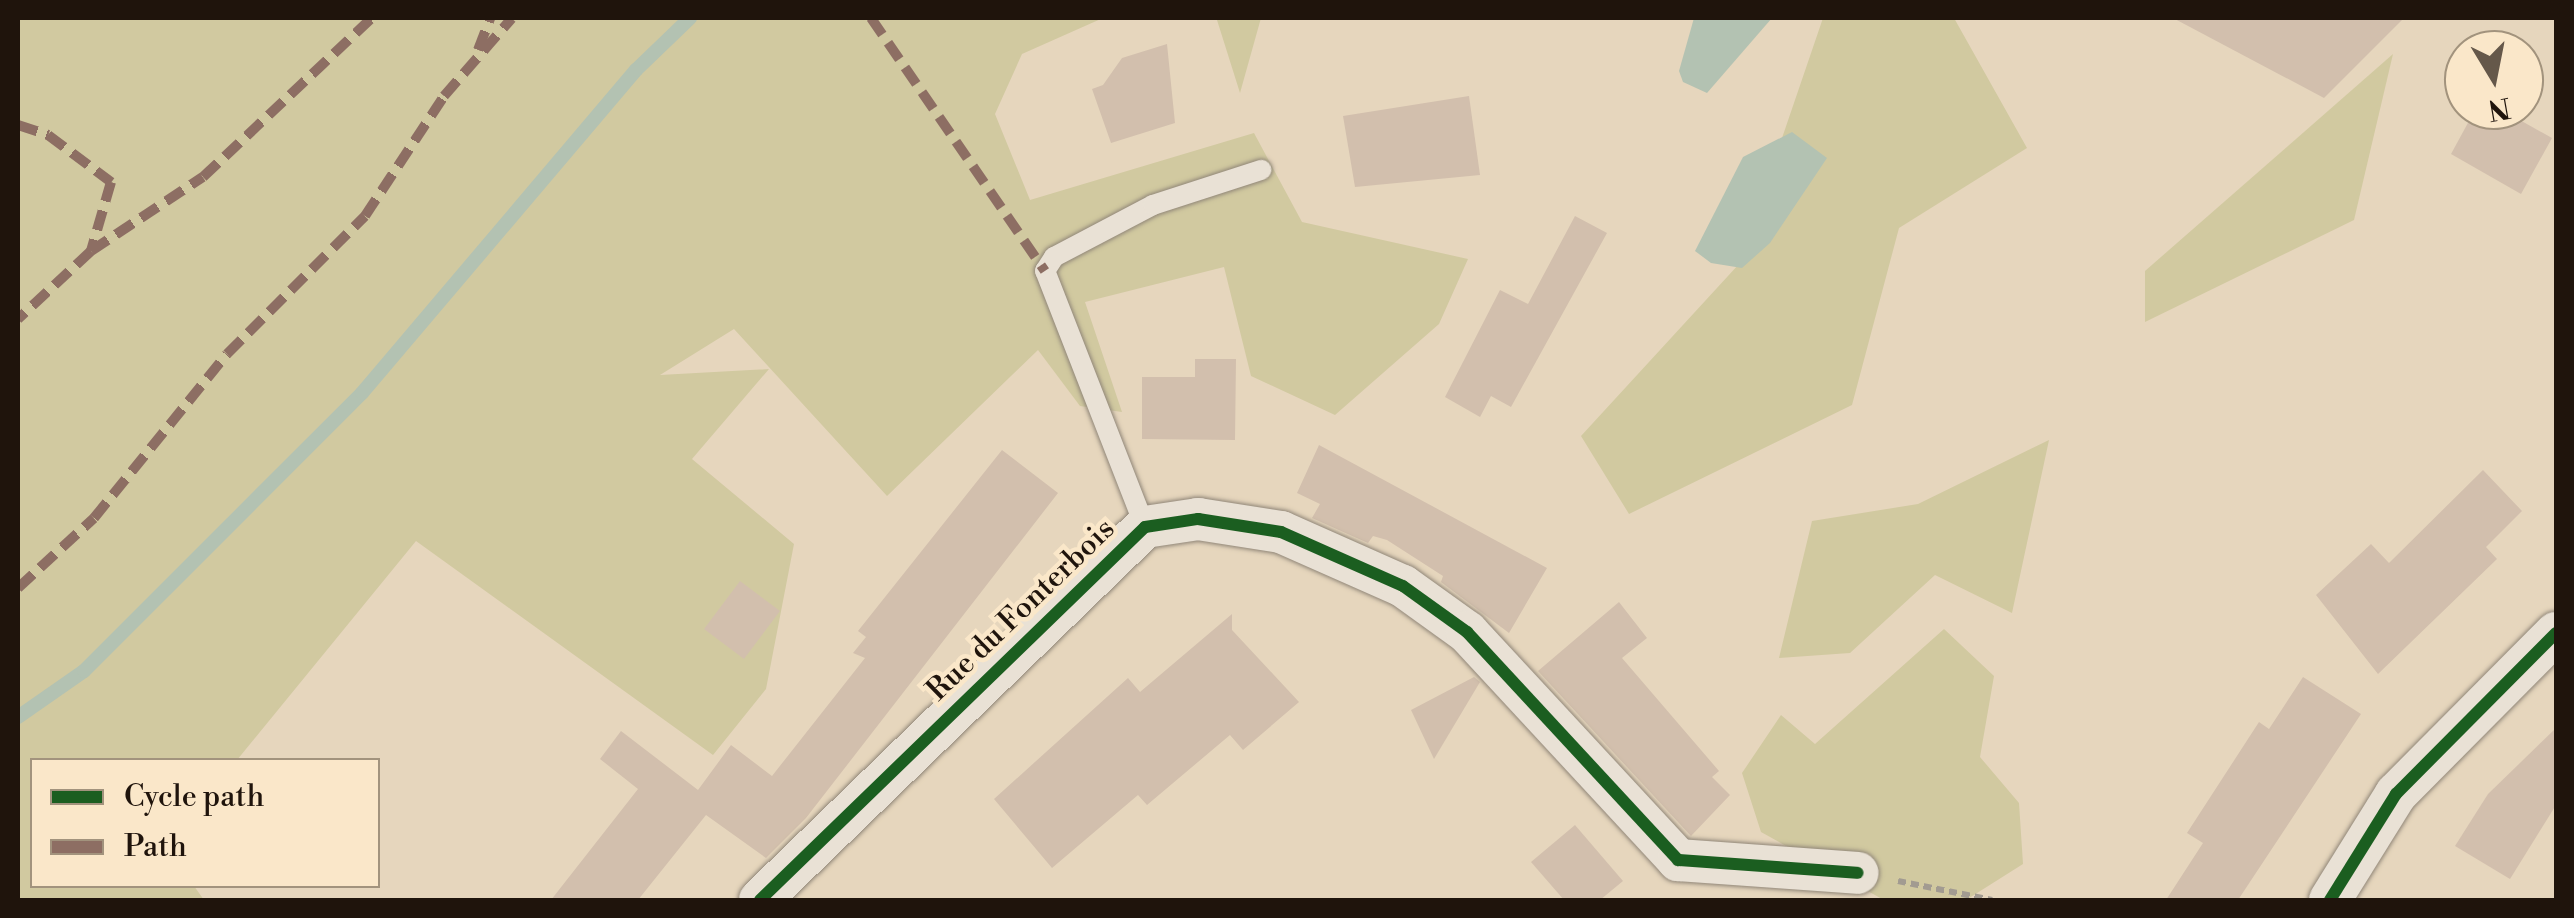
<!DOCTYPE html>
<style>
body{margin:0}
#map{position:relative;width:2574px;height:918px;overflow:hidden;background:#e6d6bd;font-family:"Libre Bodoni",serif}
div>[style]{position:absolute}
.green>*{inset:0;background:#d1c9a0}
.water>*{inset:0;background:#b3c2b2}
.stream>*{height:14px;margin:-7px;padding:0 7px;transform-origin:7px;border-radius:7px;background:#b3c2b2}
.building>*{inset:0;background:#d2bfad}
.path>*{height:6px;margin-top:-3px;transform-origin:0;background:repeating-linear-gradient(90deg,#a29b91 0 8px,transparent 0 13px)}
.roads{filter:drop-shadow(0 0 2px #908678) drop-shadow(0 0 2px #908678)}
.service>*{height:20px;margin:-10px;padding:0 10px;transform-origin:10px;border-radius:10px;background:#e9e1d5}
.minor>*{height:42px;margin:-21px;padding:0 21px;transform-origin:21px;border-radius:21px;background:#e9e1d5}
.quiet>*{height:10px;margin-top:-5px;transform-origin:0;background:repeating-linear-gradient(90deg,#8d6e63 0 20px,transparent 0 30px)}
.cycleway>*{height:12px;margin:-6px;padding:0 6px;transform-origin:6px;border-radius:6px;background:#1b5e20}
span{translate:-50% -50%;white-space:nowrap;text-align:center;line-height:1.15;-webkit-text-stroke:9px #fae7c9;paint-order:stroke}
.street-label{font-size:30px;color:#1f140c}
.frame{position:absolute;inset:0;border:20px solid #1f140c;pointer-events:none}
.legend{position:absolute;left:30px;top:758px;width:350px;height:130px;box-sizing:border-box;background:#fae7c9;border:2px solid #a2937d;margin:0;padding:12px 18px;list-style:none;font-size:30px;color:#1f140c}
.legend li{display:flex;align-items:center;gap:20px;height:50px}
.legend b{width:50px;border:2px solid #a2937d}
.north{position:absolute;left:2444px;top:30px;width:100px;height:100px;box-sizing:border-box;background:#fae7c9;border:2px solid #a2937d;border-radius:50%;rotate:170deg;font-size:28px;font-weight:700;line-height:40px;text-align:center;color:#1f140c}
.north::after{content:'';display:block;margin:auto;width:35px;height:45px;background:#65584a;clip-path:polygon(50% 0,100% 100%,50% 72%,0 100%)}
</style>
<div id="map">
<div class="green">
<div style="clip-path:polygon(18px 18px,1103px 18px,1022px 54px,995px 114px,1030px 200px,1254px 133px,1302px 222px,1468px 259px,1439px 324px,1335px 415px,1251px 376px,1224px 267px,1085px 302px,1122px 412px,1080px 406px,1038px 350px,887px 496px,734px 329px,660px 375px,769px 369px,692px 459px,794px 544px,766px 689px,713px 755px,416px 541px,237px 760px,32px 760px,32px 886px,194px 886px,204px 900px,18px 900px)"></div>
<div style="clip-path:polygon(1214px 18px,1261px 18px,1240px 93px,1217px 20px)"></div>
<div style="clip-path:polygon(1823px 18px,1954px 18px,2027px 148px,1899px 228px,1852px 405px,1629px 514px,1581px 436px,1739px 264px)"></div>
<div style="clip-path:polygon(2393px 54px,2354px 220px,2145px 322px,2145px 271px)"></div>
<div style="clip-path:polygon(2049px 440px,2012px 613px,1935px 575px,1850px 653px,1779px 658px,1812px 521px,1918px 504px)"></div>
<div style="clip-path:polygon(1944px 629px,1994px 676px,1980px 757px,2019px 803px,2023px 864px,1966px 900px,1884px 900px,1761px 832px,1742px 773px,1781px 715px,1815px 744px)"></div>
</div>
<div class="water">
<div style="clip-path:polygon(1694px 18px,1772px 18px,1707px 93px,1683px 82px,1679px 71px)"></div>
<div style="clip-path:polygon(1792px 132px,1827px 158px,1770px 243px,1742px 268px,1711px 263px,1695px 251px,1743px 157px)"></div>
</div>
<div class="stream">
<div style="left:18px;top:717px;width:80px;rotate:-34.9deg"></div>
<div style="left:84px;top:671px;width:393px;rotate:-45deg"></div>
<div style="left:362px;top:393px;width:424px;rotate:-49.7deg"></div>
<div style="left:636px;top:70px;width:75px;rotate:-43.9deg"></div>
</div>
<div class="building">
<div style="clip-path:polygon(2173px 18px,2404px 18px,2324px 98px)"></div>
<div style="clip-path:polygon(1167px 44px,1175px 123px,1111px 143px,1092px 89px,1103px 85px,1122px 58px)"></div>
<div style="clip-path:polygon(1469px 96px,1480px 175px,1355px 187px,1343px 116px)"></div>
<div style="clip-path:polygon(2475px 110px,2502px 110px,2552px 138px,2521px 194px,2451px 154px)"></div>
<div style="clip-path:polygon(1575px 216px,1607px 233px,1511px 407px,1491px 396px,1480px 417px,1445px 397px,1500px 290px,1528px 304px)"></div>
<div style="clip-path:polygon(1195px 359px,1236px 359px,1235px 440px,1142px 439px,1142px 377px,1195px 377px)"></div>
<div style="clip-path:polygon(1319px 445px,1547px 568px,1509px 633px,1441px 582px,1443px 576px,1387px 540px,1373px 536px,1368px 543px,1312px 518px,1320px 504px,1297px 493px)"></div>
<div style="clip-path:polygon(1002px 450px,1058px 493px,806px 818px,766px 858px,706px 815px,638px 900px,551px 900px,638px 789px,600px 759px,621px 731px,698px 790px,731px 745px,772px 776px,865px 658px,853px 653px,866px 637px,858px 631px)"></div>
<div style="clip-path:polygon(2483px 470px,2522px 511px,2486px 547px,2497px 559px,2378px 674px,2316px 595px,2371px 544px,2389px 563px)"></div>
<div style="clip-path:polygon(740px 581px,780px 611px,744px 659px,704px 629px)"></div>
<div style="clip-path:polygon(1619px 602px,1647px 638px,1622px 658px,1719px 771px,1712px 777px,1730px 795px,1691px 836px,1538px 671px)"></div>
<div style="clip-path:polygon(1232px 614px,1232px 630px,1299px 702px,1243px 750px,1230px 735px,1147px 805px,1138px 795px,1052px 868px,994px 799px,1128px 678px,1140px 692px)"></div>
<div style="clip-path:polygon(1474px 677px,1480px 682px,1434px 759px,1411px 710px)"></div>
<div style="clip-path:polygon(2303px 677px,2361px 714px,2238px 900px,2166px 900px,2203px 843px,2187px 833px,2259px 722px,2269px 729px)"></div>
<div style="clip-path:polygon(2556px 728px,2556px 805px,2510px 879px,2455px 846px,2488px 794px)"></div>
<div style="clip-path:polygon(1575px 825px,1623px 881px,1600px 900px,1564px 900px,1531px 862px)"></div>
</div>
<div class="path">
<div style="left:1898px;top:881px;width:96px;rotate:11.4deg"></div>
</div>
<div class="roads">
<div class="service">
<div style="left:1145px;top:527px;width:275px;rotate:-111.3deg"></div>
<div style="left:1045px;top:271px;width:17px;rotate:-57deg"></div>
<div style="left:1054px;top:257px;width:112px;rotate:-27.7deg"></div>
<div style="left:1153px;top:205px;width:114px;rotate:-18deg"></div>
</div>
<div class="minor">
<div style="left:760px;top:900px;width:536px;rotate:-44.09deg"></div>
<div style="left:1145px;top:527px;width:54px;rotate:-8.6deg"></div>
<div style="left:1198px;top:519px;width:84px;rotate:8.9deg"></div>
<div style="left:1281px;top:532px;width:133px;rotate:23.9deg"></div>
<div style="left:1403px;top:586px;width:79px;rotate:35.7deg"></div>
<div style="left:1467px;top:632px;width:311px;rotate:47.2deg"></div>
<div style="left:1678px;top:860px;width:180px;rotate:4.1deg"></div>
<div style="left:2330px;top:900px;width:125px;rotate:-58.1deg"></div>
<div style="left:2396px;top:794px;width:227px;rotate:-45.2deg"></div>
</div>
</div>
<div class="quiet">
<div style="left:871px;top:18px;width:307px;rotate:55.5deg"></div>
<div style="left:478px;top:50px;width:34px;rotate:-69deg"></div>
<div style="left:18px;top:125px;width:32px;rotate:18deg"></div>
<div style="left:48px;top:135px;width:79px;rotate:36.7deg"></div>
<div style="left:111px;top:182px;width:72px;rotate:106.2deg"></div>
<div style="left:91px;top:251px;width:100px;rotate:137deg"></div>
<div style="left:91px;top:251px;width:134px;rotate:-33.5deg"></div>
<div style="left:203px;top:177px;width:232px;rotate:-43.3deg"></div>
<div style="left:18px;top:588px;width:103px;rotate:-42.6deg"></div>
<div style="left:94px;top:518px;width:211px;rotate:-51deg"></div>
<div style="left:227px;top:354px;width:195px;rotate:-45deg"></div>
<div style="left:365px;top:216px;width:144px;rotate:-56.6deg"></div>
<div style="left:444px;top:96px;width:103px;rotate:-48.9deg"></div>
</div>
<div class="cycleway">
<div style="left:760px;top:900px;width:536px;rotate:-44.09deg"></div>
<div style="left:1145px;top:527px;width:54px;rotate:-8.6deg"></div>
<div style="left:1198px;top:519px;width:84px;rotate:8.9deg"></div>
<div style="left:1281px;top:532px;width:133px;rotate:23.9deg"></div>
<div style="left:1403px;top:586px;width:79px;rotate:35.7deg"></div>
<div style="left:1467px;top:632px;width:311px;rotate:47.2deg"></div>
<div style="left:1678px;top:860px;width:180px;rotate:4.1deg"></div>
<div style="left:2330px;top:900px;width:125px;rotate:-58.1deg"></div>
<div style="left:2396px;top:794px;width:227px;rotate:-45.2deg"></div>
</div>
<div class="street-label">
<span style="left:1021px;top:610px;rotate:-44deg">Rue du Fonterbois</span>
</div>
<div class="frame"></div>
<ul class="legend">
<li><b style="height:12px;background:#1b5e20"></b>Cycle path</li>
<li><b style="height:12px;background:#8d6e63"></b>Path</li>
</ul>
<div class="north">N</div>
</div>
